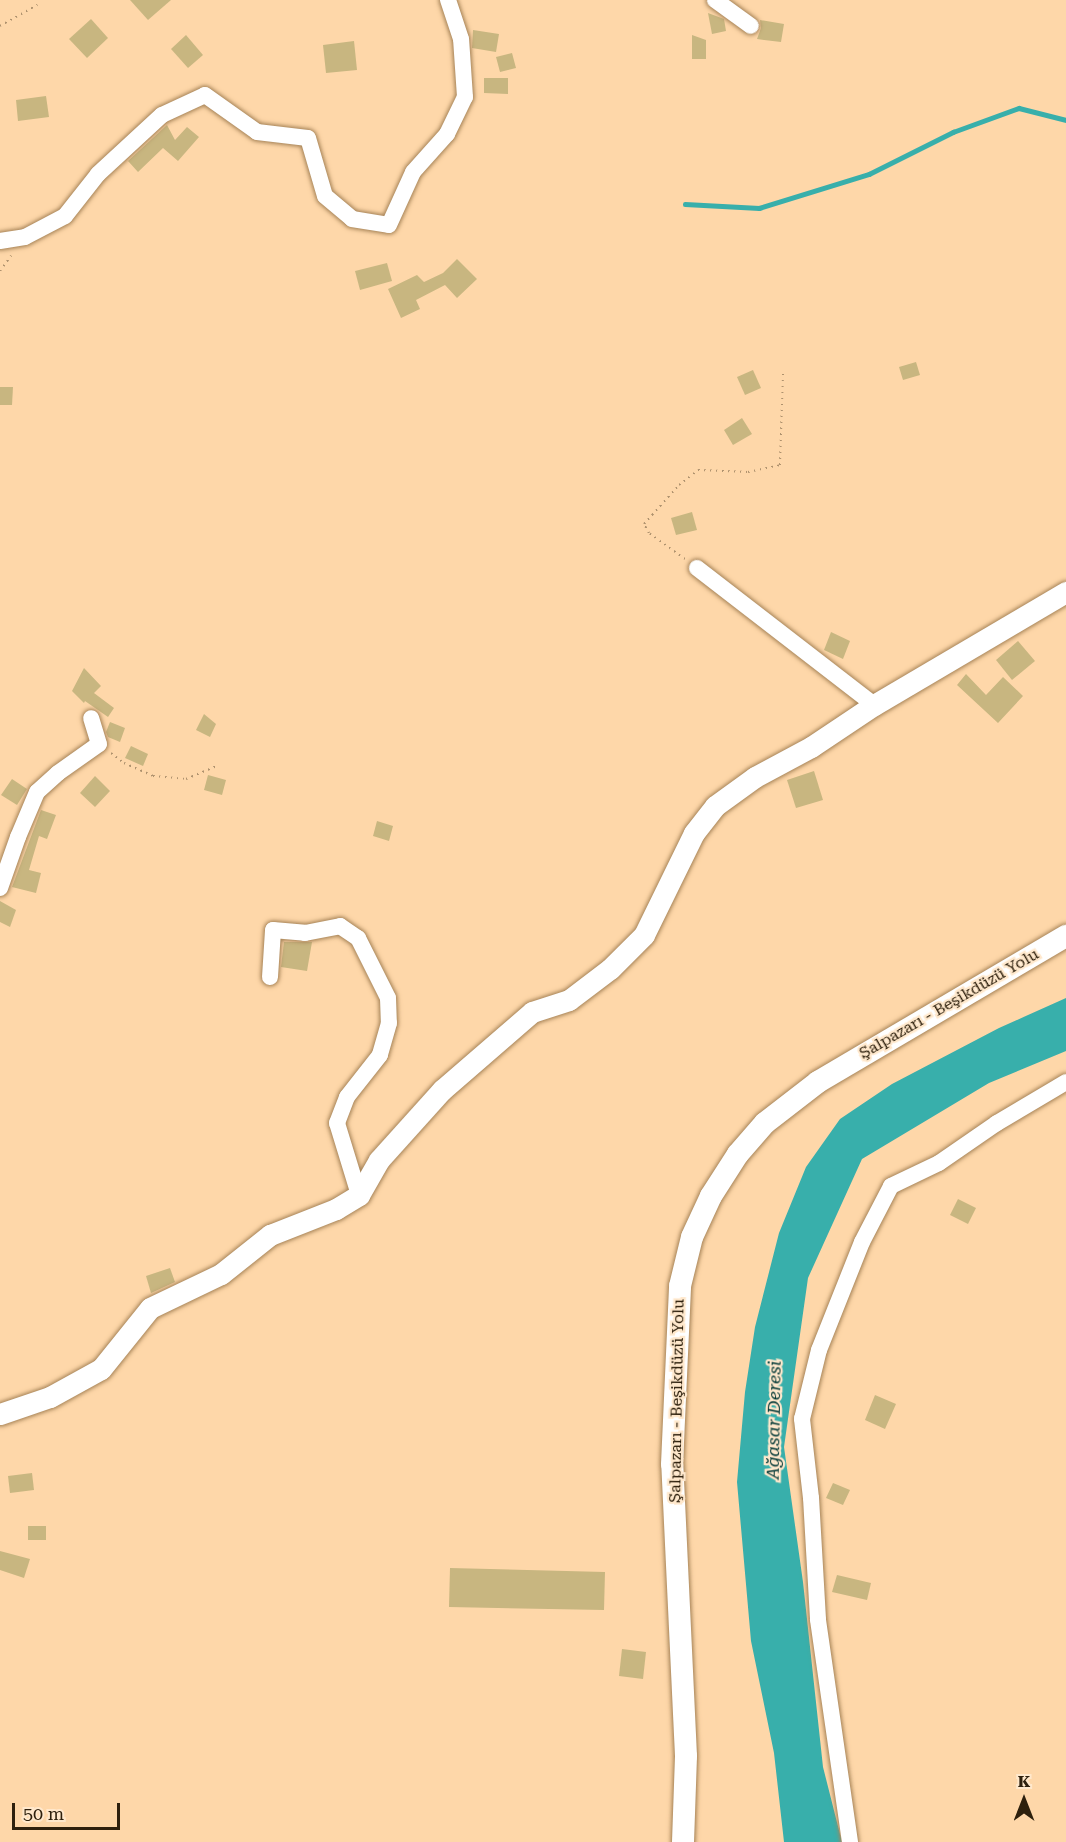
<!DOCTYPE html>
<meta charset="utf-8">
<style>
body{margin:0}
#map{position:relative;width:1066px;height:1842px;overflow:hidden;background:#fed7a9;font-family:"Roboto Serif",serif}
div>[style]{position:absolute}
.water>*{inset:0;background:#38afab}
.stream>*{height:4.5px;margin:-2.25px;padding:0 2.25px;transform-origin:2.25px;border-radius:2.25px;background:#38afab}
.building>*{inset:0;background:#c8b680}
.path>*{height:2px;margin-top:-1px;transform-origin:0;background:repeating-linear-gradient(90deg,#af926e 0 1.5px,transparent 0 6px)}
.roads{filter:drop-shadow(0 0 2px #a68357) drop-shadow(0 0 2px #a68357)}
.minor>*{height:16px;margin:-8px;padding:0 8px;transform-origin:8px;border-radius:8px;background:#fff}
.tertiary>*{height:21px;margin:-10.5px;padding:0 10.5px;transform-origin:10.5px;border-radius:10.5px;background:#fff}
.secondary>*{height:22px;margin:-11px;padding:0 11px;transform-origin:11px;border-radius:11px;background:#fff}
span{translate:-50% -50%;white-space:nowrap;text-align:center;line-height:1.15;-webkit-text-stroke:4.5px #ffe8cc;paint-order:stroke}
.street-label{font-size:16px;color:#2e200d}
.water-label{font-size:18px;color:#003735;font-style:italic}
.north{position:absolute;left:994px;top:1770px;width:60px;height:60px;-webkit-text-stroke:4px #ffe8cc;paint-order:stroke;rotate:0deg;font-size:16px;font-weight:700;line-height:24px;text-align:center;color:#2e200d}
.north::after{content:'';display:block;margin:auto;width:21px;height:27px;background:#2e200d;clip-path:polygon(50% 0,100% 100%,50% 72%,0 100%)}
.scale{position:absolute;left:12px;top:1803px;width:108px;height:27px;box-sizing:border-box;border:3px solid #2e200d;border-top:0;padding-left:8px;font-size:18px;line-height:21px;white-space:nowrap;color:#2e200d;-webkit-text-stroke:4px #ffe8cc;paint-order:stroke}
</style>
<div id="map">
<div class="water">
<div style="clip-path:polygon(1066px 998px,1066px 1051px,989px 1083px,862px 1159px,808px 1278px,784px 1447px,803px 1582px,823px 1767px,842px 1842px,784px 1842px,774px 1753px,751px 1641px,737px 1482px,745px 1392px,755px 1327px,779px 1233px,806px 1167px,840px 1119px,892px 1084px,999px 1028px)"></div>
</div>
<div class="stream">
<div style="left:685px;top:204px;width:74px;rotate:3.1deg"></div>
<div style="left:759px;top:208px;width:115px;rotate:-17.2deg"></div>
<div style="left:869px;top:174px;width:94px;rotate:-26.6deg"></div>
<div style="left:953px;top:132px;width:70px;rotate:-20deg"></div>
<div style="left:1019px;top:108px;width:49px;rotate:14.3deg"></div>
</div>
<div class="building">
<div style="clip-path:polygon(130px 0,171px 0,148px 20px)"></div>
<div style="clip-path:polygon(708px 13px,724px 19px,726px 31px,712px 34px)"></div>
<div style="clip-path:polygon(91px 19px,108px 38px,87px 58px,69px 39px)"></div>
<div style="clip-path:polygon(760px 20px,784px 24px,781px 42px,757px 39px,761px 28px)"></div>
<div style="clip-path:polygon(473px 30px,499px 34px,496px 52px,472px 48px)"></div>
<div style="clip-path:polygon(186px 35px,203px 55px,188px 68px,171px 49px)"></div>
<div style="clip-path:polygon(692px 35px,706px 40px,706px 59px,692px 59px)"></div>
<div style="clip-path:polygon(354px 41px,357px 70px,326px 73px,323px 45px)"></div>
<div style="clip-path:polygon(512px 53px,516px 68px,500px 72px,496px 57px)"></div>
<div style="clip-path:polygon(484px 78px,508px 78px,508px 94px,484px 93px)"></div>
<div style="clip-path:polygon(46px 96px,49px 117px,18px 121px,16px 100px)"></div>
<div style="clip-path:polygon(167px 125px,175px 140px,187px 127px,199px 137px,178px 161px,163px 148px,138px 172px,128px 161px)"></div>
<div style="clip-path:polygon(457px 259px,477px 279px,457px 298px,445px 285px,416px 300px,420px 309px,401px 318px,388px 289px,417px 275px,424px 282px,443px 273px)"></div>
<div style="clip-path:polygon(387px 263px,392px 281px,360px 290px,355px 271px)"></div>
<div style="clip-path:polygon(916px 362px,920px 375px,903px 380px,899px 367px)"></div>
<div style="clip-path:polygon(753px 370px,761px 388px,745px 395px,737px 377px)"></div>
<div style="clip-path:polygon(0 387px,13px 387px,12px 405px,0 405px)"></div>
<div style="clip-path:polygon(742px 418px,752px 434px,733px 445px,724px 430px)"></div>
<div style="clip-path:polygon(692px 512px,697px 530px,676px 535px,671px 518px)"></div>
<div style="clip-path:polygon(831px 632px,850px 641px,843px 659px,824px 650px)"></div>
<div style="clip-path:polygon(1018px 641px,1035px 661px,1012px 680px,996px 660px)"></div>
<div style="clip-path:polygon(84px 668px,101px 686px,94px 693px,114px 708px,108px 717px,85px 701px,84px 703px,72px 691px)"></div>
<div style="clip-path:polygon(966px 674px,986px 695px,1003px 677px,1023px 696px,998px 723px,957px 685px)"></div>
<div style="clip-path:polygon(204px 714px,216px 724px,210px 737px,196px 730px)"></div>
<div style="clip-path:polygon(110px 722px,125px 728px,120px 742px,108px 737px,106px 732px)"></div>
<div style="clip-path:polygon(131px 746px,148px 754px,143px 766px,125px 758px)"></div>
<div style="clip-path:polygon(814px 771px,823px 800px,796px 808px,787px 780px)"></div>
<div style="clip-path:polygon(208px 775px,226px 780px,222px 795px,204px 790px)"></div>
<div style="clip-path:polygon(95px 776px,110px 791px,95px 807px,80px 793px)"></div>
<div style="clip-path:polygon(12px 779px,27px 789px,17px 805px,1px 795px)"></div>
<div style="clip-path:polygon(41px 810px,56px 815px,47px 839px,39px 836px,29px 870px,41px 873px,36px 893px,12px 887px)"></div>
<div style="clip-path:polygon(377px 821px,393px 826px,389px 841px,373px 836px)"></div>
<div style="clip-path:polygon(0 901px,16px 910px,10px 927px,0 922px)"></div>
<div style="clip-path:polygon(284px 942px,312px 942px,307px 971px,281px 967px)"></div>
<div style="clip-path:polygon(958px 1199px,976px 1208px,968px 1224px,950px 1215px)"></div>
<div style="clip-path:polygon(170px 1268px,175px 1282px,151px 1293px,146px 1276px)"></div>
<div style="clip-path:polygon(875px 1395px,896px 1404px,885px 1429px,865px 1420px)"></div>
<div style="clip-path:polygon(32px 1473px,34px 1490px,10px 1493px,8px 1476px)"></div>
<div style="clip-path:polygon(833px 1483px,850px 1490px,843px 1505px,826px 1498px)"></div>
<div style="clip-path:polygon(28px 1526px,46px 1526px,46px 1540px,28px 1540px)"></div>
<div style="clip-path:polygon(0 1551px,30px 1559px,24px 1578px,0 1570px)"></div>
<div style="clip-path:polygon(450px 1568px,605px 1572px,604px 1610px,449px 1607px)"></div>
<div style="clip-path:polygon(837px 1575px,871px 1583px,867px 1600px,832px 1592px)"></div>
<div style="clip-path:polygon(622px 1649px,646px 1652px,643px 1679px,619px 1676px)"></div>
</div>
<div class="path">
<div style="left:0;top:26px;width:43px;rotate:-29.6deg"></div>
<div style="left:0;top:271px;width:19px;rotate:-54deg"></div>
<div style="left:685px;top:559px;width:44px;rotate:-144.2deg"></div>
<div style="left:649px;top:533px;width:10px;rotate:-119deg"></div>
<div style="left:644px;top:524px;width:52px;rotate:-48.1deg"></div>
<div style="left:679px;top:485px;width:24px;rotate:-38deg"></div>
<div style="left:698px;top:470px;width:50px;rotate:2.3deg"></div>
<div style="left:748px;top:472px;width:33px;rotate:-12deg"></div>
<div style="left:780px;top:465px;width:91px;rotate:-88.1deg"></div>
<div style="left:111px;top:753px;width:16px;rotate:38deg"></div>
<div style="left:124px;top:763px;width:32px;rotate:24deg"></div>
<div style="left:153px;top:776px;width:33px;rotate:5deg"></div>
<div style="left:186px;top:779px;width:34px;rotate:-23deg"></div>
</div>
<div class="roads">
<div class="minor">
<div style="left:715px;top:0;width:44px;rotate:35.8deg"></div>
<div style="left:0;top:241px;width:25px;rotate:-9deg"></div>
<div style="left:25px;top:237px;width:45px;rotate:-27.7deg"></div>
<div style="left:65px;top:216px;width:53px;rotate:-51.8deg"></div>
<div style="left:98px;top:174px;width:87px;rotate:-42.7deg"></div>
<div style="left:162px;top:115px;width:47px;rotate:-24.9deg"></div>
<div style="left:205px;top:95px;width:64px;rotate:35.4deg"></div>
<div style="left:257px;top:132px;width:51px;rotate:6.7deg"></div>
<div style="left:308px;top:138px;width:60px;rotate:73.7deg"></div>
<div style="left:325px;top:196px;width:35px;rotate:40deg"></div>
<div style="left:352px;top:219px;width:37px;rotate:9deg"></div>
<div style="left:389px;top:225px;width:58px;rotate:-65.6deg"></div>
<div style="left:413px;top:172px;width:51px;rotate:-48.2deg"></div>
<div style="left:447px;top:134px;width:41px;rotate:-64.1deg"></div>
<div style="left:465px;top:97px;width:58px;rotate:-93.9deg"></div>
<div style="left:461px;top:39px;width:41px;rotate:-108.4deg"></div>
<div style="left:697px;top:568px;width:224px;rotate:37.7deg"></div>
<div style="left:0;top:888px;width:54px;rotate:-70.6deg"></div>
<div style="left:18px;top:837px;width:49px;rotate:-67.1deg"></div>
<div style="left:37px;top:792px;width:28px;rotate:-42deg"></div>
<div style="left:58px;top:773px;width:50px;rotate:-35.3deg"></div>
<div style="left:99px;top:744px;width:27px;rotate:-107deg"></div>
<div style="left:270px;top:977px;width:47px;rotate:-86.3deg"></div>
<div style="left:273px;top:930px;width:32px;rotate:5deg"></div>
<div style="left:305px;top:933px;width:36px;rotate:-11deg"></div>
<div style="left:340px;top:926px;width:22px;rotate:34deg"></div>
<div style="left:358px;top:938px;width:67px;rotate:63.4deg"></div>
<div style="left:388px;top:998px;width:25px;rotate:88deg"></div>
<div style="left:389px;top:1023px;width:33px;rotate:106deg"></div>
<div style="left:380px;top:1055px;width:53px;rotate:128.2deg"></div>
<div style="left:347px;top:1097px;width:28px;rotate:111deg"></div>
<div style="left:337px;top:1123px;width:75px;rotate:73deg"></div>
<div style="left:850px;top:1842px;width:225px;rotate:-98.2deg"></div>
<div style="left:818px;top:1619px;width:121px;rotate:-93.3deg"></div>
<div style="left:811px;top:1498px;width:80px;rotate:-96.5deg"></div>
<div style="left:802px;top:1419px;width:71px;rotate:-76.2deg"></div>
<div style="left:819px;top:1350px;width:116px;rotate:-68.3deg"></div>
<div style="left:862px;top:1242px;width:63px;rotate:-62.6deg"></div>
<div style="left:891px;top:1186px;width:53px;rotate:-25.6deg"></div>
<div style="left:939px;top:1163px;width:70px;rotate:-34.6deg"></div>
<div style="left:997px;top:1123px;width:80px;rotate:-30.7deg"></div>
</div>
<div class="tertiary">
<div style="left:0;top:1414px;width:53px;rotate:-18.8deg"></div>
<div style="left:50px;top:1397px;width:58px;rotate:-28.8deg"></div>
<div style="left:101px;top:1369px;width:78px;rotate:-51.2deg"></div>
<div style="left:150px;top:1308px;width:79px;rotate:-25.6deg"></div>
<div style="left:221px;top:1274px;width:63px;rotate:-38.5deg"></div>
<div style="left:270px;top:1235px;width:71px;rotate:-21.5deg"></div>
<div style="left:336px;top:1209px;width:27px;rotate:-31deg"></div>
<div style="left:359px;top:1195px;width:40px;rotate:-60.3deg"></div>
<div style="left:379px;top:1160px;width:94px;rotate:-48deg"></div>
<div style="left:442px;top:1090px;width:119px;rotate:-40.9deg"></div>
<div style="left:532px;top:1012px;width:39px;rotate:-18deg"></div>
<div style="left:569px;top:1000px;width:51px;rotate:-37.1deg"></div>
<div style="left:610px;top:969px;width:48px;rotate:-45deg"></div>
<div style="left:644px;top:935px;width:114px;rotate:-63.9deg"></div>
<div style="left:694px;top:833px;width:34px;rotate:-52deg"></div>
<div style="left:715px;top:806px;width:49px;rotate:-35.9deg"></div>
<div style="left:755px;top:777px;width:64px;rotate:-28.2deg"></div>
<div style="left:811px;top:747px;width:76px;rotate:-33.7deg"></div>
<div style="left:874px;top:705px;width:223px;rotate:-30.5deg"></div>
</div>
<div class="secondary">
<div style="left:683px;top:1842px;width:86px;rotate:-88deg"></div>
<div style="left:686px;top:1756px;width:292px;rotate:-92.7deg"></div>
<div style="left:672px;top:1464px;width:178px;rotate:-87.4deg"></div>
<div style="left:680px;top:1286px;width:50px;rotate:-76.2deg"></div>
<div style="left:692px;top:1237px;width:45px;rotate:-65.1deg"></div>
<div style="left:711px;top:1196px;width:50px;rotate:-57.3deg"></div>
<div style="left:738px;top:1154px;width:41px;rotate:-48.9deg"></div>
<div style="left:765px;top:1123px;width:67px;rotate:-37.7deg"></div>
<div style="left:818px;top:1082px;width:288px;rotate:-30.5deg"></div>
</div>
</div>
<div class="street-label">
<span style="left:949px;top:1004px;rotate:-30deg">Şalpazarı - Beşikdüzü Yolu</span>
<span style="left:677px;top:1401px;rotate:-89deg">Şalpazarı - Beşikdüzü Yolu</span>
</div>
<div class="water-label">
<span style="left:774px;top:1420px;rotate:-89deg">Ağasar Deresi</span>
</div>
<div class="north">K</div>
<div class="scale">50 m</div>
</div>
